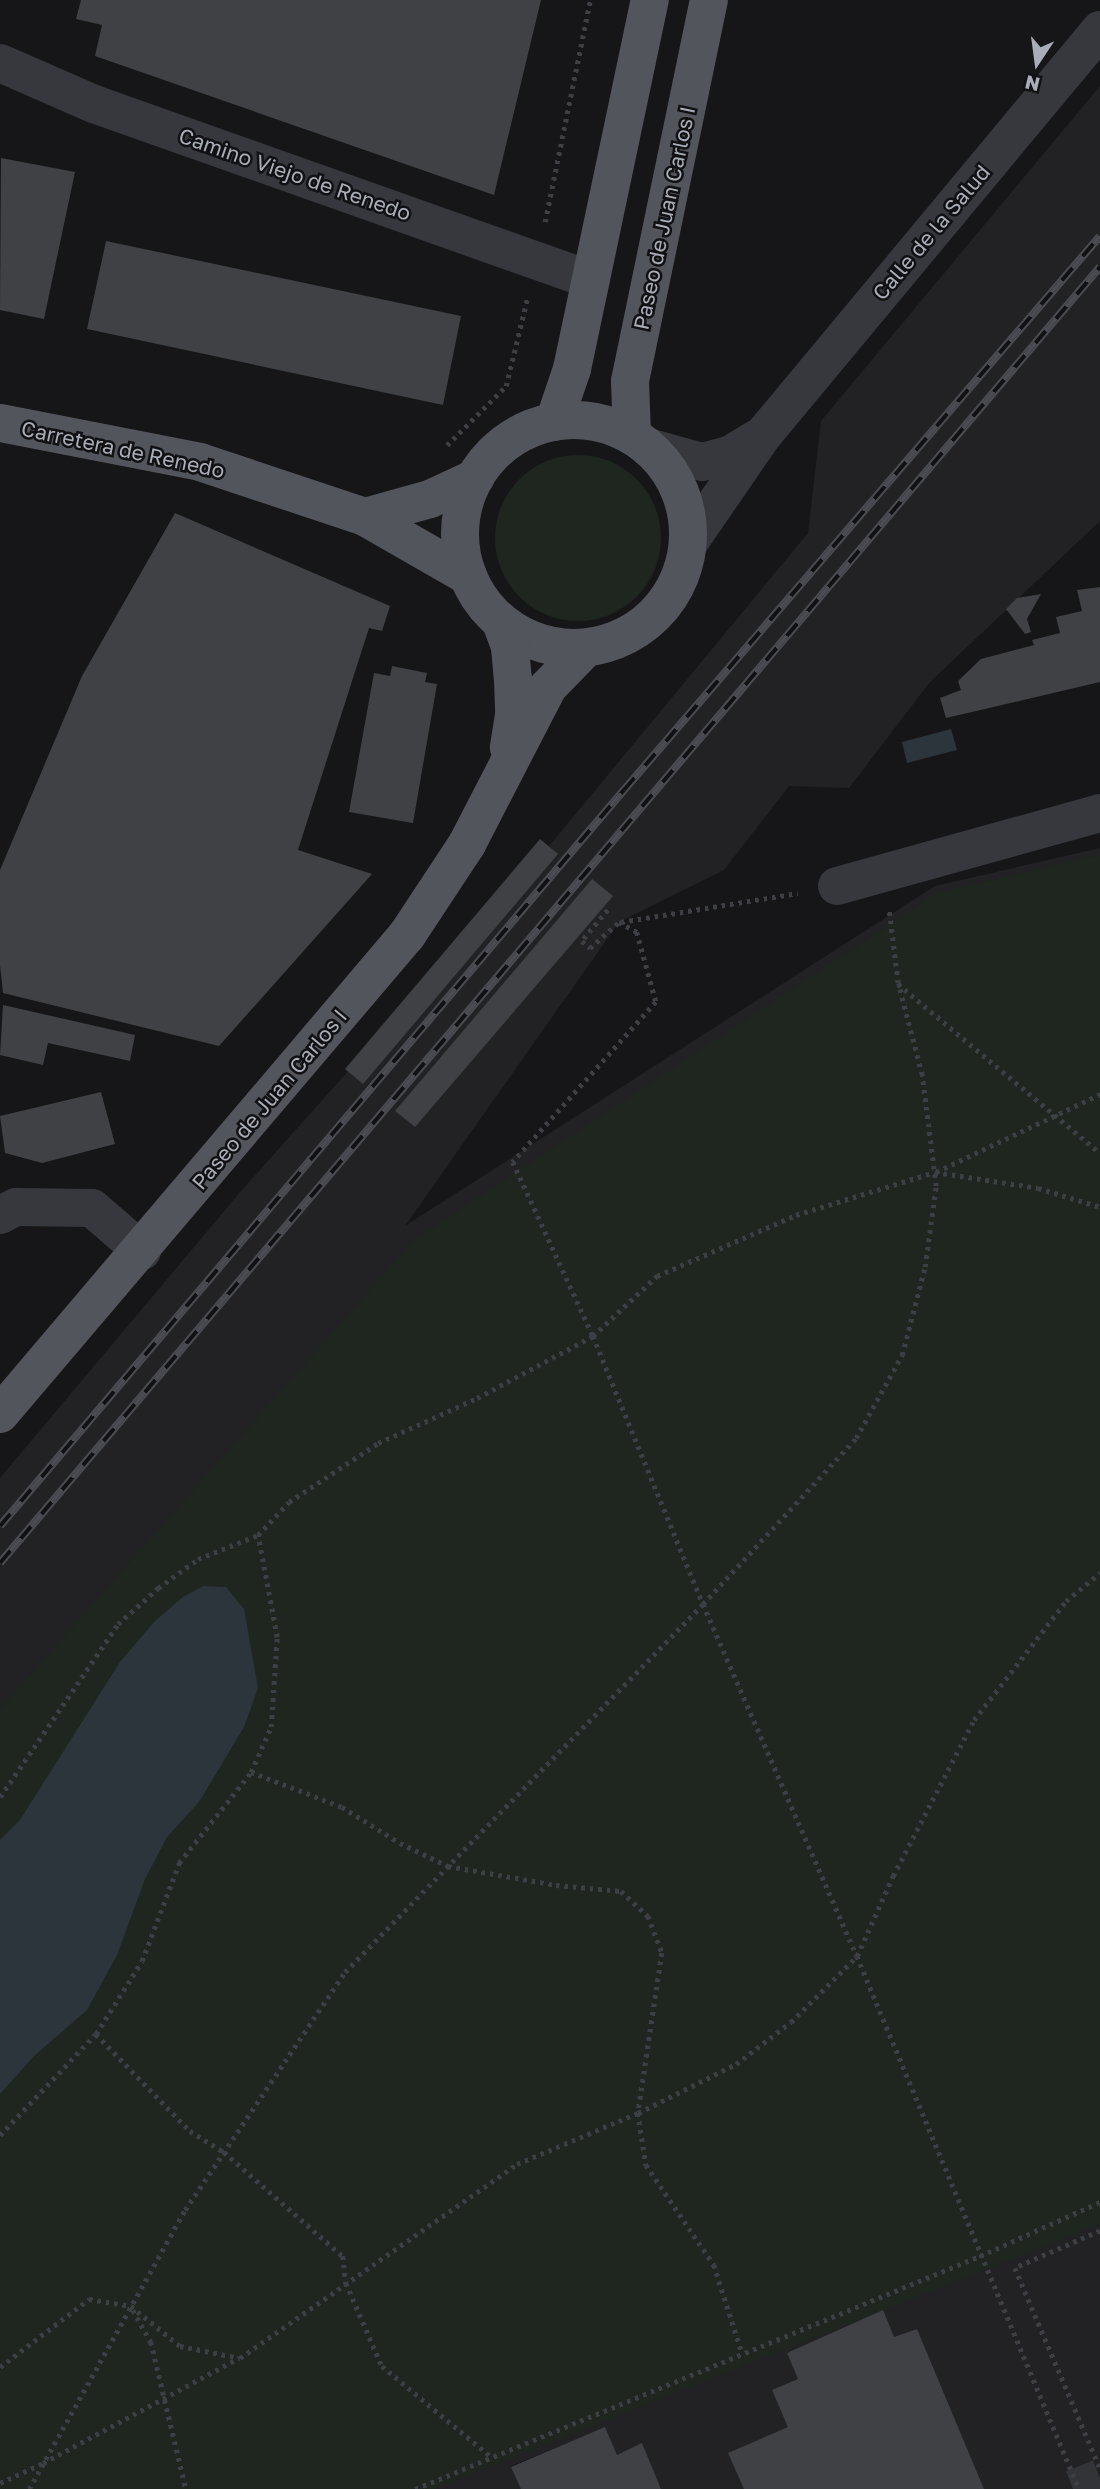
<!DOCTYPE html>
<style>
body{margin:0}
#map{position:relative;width:1100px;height:2489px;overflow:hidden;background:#161618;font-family:"Golos Text",sans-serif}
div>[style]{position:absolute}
.built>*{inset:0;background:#222225}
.green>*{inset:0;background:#1e261f}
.round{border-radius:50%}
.water>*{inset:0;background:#2c353c}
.building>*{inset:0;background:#404145}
.minor-tunnel>*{height:38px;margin-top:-19px;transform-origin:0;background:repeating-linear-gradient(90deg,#333438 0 38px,transparent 0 57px)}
.path>*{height:4.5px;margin-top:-2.25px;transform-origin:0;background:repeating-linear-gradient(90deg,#3d3f44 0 3.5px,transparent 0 8.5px)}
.minor>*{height:38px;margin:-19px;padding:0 19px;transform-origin:19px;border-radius:19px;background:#37383d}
.major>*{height:38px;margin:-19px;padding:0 19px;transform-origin:19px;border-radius:19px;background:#53555c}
.major>.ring{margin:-19px;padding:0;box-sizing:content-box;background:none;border:38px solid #53555c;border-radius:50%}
.rail>*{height:8px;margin-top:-4px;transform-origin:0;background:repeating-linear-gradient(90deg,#111113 0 16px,#4a4c52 0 32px);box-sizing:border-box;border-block:2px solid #4a4c52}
span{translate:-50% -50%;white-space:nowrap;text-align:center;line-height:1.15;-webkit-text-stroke:5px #111113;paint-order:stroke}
.street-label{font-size:21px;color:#a8adb8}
.north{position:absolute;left:1002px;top:28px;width:70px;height:70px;-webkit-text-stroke:5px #111113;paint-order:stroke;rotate:193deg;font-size:19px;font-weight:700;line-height:28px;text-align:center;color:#a8adb8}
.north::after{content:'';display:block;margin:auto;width:24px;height:32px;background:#a8adb8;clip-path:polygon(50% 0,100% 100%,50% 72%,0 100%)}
</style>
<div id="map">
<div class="built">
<div style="clip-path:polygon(1100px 86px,1100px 521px,930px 682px,849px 788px,789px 786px,724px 870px,619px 922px,405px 1226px,935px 886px,1100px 848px,1100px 2489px,984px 2489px,917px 2329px,894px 2337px,787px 2353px,798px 2379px,815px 2489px,661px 2489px,642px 2444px,617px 2455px,605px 2428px,511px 2466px,521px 2489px,0 2489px,0 1478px,241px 1191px,545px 851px,808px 533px,821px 421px)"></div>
</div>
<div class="green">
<div class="round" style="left:495px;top:455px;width:166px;height:166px"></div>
<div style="clip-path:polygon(1100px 855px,1100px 2224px,434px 2489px,0 2489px,0 1709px,414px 1240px,937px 893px)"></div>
</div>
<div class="water">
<div style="clip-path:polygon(951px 729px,957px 750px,907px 763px,902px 742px)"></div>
<div style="clip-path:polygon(203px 1586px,226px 1587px,244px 1609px,258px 1688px,244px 1727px,199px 1802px,167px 1837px,145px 1879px,117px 1955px,87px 2010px,34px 2056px,0 2094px,0 1840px,20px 1820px,120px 1662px,155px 1621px,183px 1597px)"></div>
</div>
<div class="building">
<div style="clip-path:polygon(81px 0,541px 0,494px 195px,95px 56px,102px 25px,76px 19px)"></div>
<div style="clip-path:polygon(1px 158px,75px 172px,44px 319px,0 310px)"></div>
<div style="clip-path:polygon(106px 241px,461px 316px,443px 405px,87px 329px)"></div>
<div style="clip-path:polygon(175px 513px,390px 606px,382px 631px,369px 628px,298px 850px,372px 874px,219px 1046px,3px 993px,0 965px,0 870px,82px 676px)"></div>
<div style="clip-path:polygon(1100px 587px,1100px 682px,946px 718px,940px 698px,961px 690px,958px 681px,981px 659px,1034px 645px,1032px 640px,1060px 633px,1056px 617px,1082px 611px,1077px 590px)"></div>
<div style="clip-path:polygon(1041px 594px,1027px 619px,1031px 632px,1025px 634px,1006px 609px,1017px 598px)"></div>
<div style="clip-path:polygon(392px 666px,427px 673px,425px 682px,437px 684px,413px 823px,349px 812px,374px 673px,390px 676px)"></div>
<div style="clip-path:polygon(540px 839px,558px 854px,363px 1084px,345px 1069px)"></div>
<div style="clip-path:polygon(592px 879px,613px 896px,415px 1127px,395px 1111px)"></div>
<div style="clip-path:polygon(3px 1005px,135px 1035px,130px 1061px,48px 1043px,43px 1065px,0 1055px)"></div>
<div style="clip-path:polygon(101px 1092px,115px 1144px,42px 1163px,5px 1153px,0 1116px)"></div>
<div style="clip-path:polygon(883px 2310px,894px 2337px,917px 2329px,984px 2489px,744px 2489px,728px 2453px,788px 2427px,772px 2390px,798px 2379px,787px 2353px)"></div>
<div style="clip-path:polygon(605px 2427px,617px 2455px,642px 2443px,661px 2489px,521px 2489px,511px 2467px)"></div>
</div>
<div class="minor-tunnel">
<div style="left:1073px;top:2489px;width:29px;rotate:-22deg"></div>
</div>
<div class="path">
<div style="left:545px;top:222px;width:227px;rotate:-78.5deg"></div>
<div style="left:447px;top:445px;width:83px;rotate:-45deg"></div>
<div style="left:506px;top:386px;width:89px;rotate:-76.4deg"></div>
<div style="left:608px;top:910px;width:40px;rotate:130deg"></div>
<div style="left:582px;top:941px;width:11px;rotate:41deg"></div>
<div style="left:590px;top:948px;width:39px;rotate:-42deg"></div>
<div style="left:619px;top:922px;width:21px;rotate:29deg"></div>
<div style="left:637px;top:932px;width:73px;rotate:74.8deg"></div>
<div style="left:656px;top:1002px;width:215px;rotate:131.8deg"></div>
<div style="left:513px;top:1162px;width:192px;rotate:65.3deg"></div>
<div style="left:593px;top:1336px;width:290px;rotate:67.7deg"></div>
<div style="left:703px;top:1604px;width:384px;rotate:66.4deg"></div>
<div style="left:857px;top:1956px;width:577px;rotate:67.39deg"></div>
<div style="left:621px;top:922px;width:179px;rotate:-9.3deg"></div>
<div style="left:898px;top:984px;width:263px;rotate:39.9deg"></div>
<div style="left:936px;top:1172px;width:182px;rotate:-25.4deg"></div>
<div style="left:251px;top:1772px;width:97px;rotate:21deg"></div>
<div style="left:342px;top:1807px;width:68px;rotate:31.8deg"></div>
<div style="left:400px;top:1843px;width:53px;rotate:25.6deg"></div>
<div style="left:448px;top:1866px;width:110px;rotate:10deg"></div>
<div style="left:556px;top:1885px;width:65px;rotate:5.3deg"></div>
<div style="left:621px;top:1891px;width:37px;rotate:43deg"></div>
<div style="left:648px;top:1916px;width:40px;rotate:69deg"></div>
<div style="left:662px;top:1953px;width:162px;rotate:98.5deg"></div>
<div style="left:638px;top:2113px;width:53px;rotate:81.3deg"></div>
<div style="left:646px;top:2165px;width:121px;rotate:55.8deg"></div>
<div style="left:714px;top:2265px;width:92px;rotate:72.3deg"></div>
<div style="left:0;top:1797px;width:209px;rotate:-55.7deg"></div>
<div style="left:118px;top:1624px;width:54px;rotate:-42deg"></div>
<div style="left:158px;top:1588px;width:49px;rotate:-35.9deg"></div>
<div style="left:198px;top:1559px;width:65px;rotate:-21.8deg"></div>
<div style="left:258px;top:1535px;width:45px;rotate:-46.8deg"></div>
<div style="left:289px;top:1502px;width:107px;rotate:-33.5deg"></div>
<div style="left:378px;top:1443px;width:109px;rotate:-24.4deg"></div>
<div style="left:477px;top:1398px;width:132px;rotate:-28.1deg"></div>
<div style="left:593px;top:1336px;width:88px;rotate:-43.2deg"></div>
<div style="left:657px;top:1276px;width:152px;rotate:-23.7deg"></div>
<div style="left:796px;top:1215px;width:145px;rotate:-17.2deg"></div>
<div style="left:935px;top:1172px;width:104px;rotate:8.8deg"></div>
<div style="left:1038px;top:1188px;width:65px;rotate:17deg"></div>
<div style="left:96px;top:2034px;width:135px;rotate:45.9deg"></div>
<div style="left:190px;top:2131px;width:40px;rotate:32deg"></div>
<div style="left:224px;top:2152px;width:158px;rotate:41.2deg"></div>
<div style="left:343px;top:2256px;width:27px;rotate:84deg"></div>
<div style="left:346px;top:2283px;width:90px;rotate:66.6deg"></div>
<div style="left:382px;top:2366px;width:141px;rotate:39.8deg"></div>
<div style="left:0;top:2135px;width:139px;rotate:-46.5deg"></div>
<div style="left:96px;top:2034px;width:86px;rotate:-57.8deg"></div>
<div style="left:142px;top:1961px;width:105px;rotate:-69.3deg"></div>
<div style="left:179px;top:1863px;width:116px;rotate:-51.6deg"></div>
<div style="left:251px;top:1772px;width:49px;rotate:-66deg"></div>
<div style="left:271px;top:1727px;width:90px;rotate:-86.2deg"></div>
<div style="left:277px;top:1637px;width:104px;rotate:-100.6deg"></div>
<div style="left:1100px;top:2231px;width:93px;rotate:156.5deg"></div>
<div style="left:1015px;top:2268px;width:217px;rotate:67deg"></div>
<div style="left:133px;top:2310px;width:37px;rotate:61deg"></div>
<div style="left:151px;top:2342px;width:151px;rotate:76.6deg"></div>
<div style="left:0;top:2367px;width:112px;rotate:-37.4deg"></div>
<div style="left:89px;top:2299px;width:43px;rotate:9.5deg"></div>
<div style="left:131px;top:2306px;width:63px;rotate:39.2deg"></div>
<div style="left:180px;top:2346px;width:61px;rotate:11.3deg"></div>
<div style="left:240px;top:2358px;width:338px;rotate:-35deg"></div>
<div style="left:517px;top:2164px;width:131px;rotate:-22.9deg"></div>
<div style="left:638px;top:2113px;width:110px;rotate:-26.6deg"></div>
<div style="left:736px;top:2064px;width:69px;rotate:-37.4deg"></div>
<div style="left:791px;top:2022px;width:93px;rotate:-45deg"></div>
<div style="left:857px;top:1956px;width:88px;rotate:-65.8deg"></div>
<div style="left:893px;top:1876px;width:176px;rotate:-62.6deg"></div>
<div style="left:974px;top:1720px;width:150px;rotate:-52.3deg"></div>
<div style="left:1066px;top:1601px;width:44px;rotate:-39.5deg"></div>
<div style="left:0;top:2483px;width:47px;rotate:-24.9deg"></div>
<div style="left:43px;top:2463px;width:222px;rotate:-28.2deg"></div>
<div style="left:29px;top:2489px;width:320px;rotate:-60.8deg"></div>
<div style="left:185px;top:2210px;width:287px;rotate:-56.1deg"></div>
<div style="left:345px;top:1972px;width:513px;rotate:-45.79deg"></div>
<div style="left:703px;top:1604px;width:226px;rotate:-47.3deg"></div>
<div style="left:856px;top:1438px;width:95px;rotate:-61deg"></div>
<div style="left:902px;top:1355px;width:91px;rotate:-75.4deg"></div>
<div style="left:925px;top:1267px;width:82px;rotate:-82.3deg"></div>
<div style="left:936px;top:1186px;width:112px;rotate:-97.2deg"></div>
<div style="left:922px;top:1075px;width:95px;rotate:-104.6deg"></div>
<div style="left:898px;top:983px;width:73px;rotate:-97.1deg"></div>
<div style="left:415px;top:2489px;width:611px;rotate:-22.41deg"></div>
<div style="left:980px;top:2256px;width:132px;rotate:-24.2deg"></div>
</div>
<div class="minor">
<div style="left:0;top:63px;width:103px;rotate:23.6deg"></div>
<div style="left:94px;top:104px;width:527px;rotate:19.5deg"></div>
<div style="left:648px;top:447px;width:56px;rotate:15.5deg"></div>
<div style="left:702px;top:462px;width:30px;rotate:-15deg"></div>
<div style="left:731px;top:454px;width:31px;rotate:-31deg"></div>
<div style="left:688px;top:544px;width:132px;rotate:-55.5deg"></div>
<div style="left:763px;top:435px;width:527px;rotate:-50.24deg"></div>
<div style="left:837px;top:886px;width:273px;rotate:-15.5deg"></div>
<div style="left:0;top:1215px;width:18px;rotate:-27deg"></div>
<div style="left:16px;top:1207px;width:76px;rotate:0.8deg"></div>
<div style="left:92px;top:1208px;width:66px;rotate:40.7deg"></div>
</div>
<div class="major">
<div class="ring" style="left:460px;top:420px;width:190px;height:190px"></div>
<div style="left:554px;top:422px;width:56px;rotate:-71.2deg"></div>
<div style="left:572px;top:369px;width:377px;rotate:-78.1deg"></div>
<div style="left:0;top:423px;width:204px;rotate:11deg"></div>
<div style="left:200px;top:462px;width:174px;rotate:18.4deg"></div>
<div style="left:365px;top:517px;width:119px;rotate:29.8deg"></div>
<div style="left:632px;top:436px;width:55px;rotate:-92.1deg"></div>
<div style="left:630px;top:381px;width:389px;rotate:-78.3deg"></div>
<div style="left:365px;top:517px;width:67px;rotate:-15.5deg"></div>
<div style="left:430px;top:499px;width:50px;rotate:-25deg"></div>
<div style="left:501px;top:622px;width:27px;rotate:70deg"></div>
<div style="left:510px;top:647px;width:32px;rotate:85deg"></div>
<div style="left:513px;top:679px;width:36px;rotate:88deg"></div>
<div style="left:514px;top:715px;width:33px;rotate:99deg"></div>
<div style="left:0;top:1414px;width:629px;rotate:-49.65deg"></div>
<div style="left:407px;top:935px;width:109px;rotate:-56.6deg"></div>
<div style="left:467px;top:844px;width:177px;rotate:-62.7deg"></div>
<div style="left:548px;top:687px;width:54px;rotate:-45.7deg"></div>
</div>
<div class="rail">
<div style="left:0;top:1526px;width:965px;rotate:-49.71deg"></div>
<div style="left:624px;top:790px;width:730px;rotate:-49.33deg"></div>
<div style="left:0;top:1563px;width:1700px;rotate:-49.68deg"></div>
</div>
<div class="street-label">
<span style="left:295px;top:174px;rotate:19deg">Camino Viejo de Renedo</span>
<span style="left:664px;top:218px;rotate:-78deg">Paseo de Juan Carlos I</span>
<span style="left:931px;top:232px;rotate:-50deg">Calle de la Salud</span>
<span style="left:123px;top:449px;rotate:12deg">Carretera de Renedo</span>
<span style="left:269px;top:1099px;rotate:-50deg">Paseo de Juan Carlos I</span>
</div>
<div class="north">N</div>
</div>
